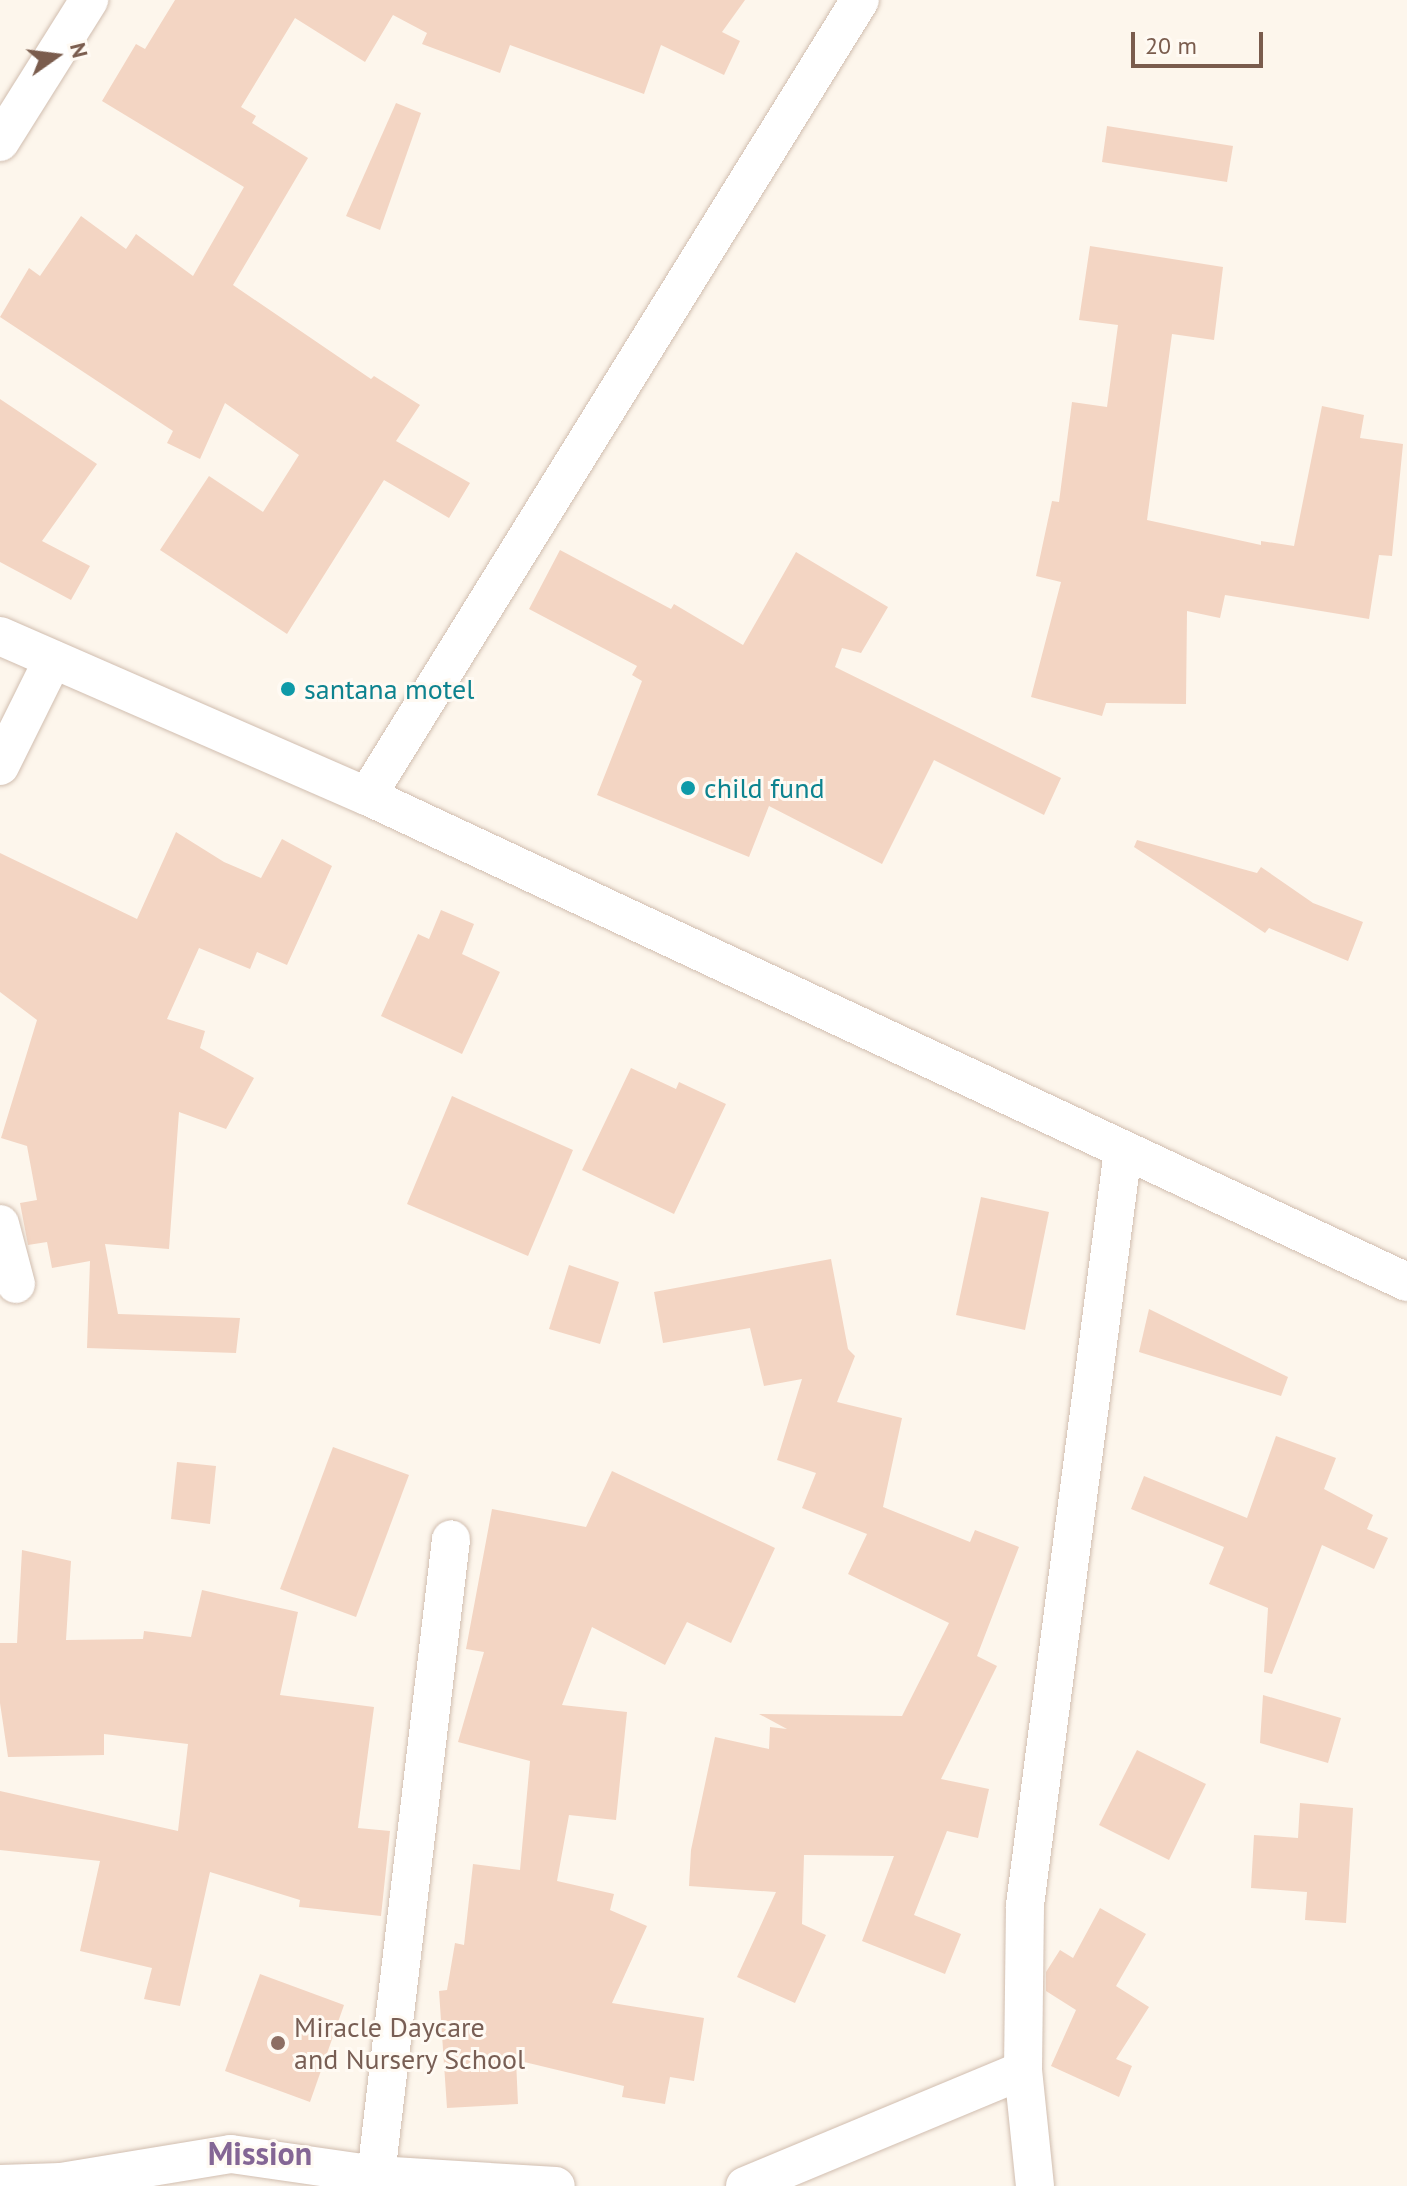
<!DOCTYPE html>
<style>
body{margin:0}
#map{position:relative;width:1407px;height:2186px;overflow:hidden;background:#fdf6ec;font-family:"PT Sans",sans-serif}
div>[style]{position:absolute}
.building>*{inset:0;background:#f3d5c3}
.roads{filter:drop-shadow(0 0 2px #d1beb0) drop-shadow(0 0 2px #d1beb0)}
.minor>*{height:38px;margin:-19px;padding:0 19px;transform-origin:19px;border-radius:19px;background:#fff}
.dots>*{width:22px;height:22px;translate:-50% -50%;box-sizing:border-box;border:4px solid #fffaf3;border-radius:50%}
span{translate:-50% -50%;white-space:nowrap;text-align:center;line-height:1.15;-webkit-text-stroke:6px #fffaf3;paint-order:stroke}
.culture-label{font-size:28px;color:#0d838f}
.left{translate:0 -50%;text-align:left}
.education-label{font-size:28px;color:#785e54}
.quarter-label{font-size:32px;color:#846695;font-weight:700}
.north{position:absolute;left:16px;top:16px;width:80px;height:80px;-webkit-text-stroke:6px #fffaf3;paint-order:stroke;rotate:76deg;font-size:22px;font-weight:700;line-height:32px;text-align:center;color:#7a5c4d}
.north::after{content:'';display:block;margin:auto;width:28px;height:36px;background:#7a5c4d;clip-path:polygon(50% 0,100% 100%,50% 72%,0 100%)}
.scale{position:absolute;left:1131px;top:32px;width:132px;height:36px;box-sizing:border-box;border:4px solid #7a5c4d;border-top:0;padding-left:10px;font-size:24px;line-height:28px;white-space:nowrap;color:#7a5c4d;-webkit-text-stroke:6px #fffaf3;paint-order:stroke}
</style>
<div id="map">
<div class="building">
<div style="clip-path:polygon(175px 0,745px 0,722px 32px,740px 41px,724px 75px,661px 45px,644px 94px,510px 45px,500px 73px,422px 44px,427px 33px,393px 15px,365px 62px,295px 18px,241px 107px,256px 116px,252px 123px,308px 158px,233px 285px,371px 379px,374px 376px,420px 405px,396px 441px,470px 483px,449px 518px,384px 480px,287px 634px,160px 550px,209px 476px,263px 512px,299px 455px,225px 403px,200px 459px,167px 443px,173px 431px,0 317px,29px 268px,40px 276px,81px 216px,126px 249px,136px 234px,193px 276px,244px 187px,102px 101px,136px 44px,145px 49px)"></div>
<div style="clip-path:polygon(396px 103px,421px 113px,380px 230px,346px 216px)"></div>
<div style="clip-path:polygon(1107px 126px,1233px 146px,1227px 182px,1102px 162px)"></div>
<div style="clip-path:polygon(1090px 246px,1223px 267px,1214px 340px,1172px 334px,1147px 520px,1261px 545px,1261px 541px,1294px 546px,1322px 406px,1364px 415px,1360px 438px,1403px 444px,1392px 556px,1379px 555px,1369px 619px,1225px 595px,1220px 618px,1187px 611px,1186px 704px,1106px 703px,1102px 716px,1031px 697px,1061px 582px,1036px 576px,1052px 501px,1059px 502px,1072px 402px,1107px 407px,1118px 325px,1079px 320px)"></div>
<div style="clip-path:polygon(0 399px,97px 464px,42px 541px,90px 566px,71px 600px,0 562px)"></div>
<div style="clip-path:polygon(560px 550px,671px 609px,674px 604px,743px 645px,796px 552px,888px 607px,861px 653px,842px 648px,835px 667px,1061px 778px,1044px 815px,934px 760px,882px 864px,769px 806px,749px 857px,597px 795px,642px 681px,632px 675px,637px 666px,529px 609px)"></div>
<div style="clip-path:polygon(176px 832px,224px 862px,261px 878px,282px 839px,332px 866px,287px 965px,257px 952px,250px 969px,199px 948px,167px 1019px,205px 1031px,200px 1048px,254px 1078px,226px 1129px,179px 1112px,169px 1249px,105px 1244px,118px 1314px,240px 1318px,236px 1353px,87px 1348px,90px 1261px,52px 1268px,47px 1242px,28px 1245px,20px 1203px,37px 1200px,27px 1146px,1px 1138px,37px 1020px,0 992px,0 853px,137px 919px)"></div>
<div style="clip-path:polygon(1137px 840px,1257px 873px,1261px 867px,1313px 903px,1363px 922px,1348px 961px,1269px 928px,1265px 933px,1134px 847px)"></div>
<div style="clip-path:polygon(441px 910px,474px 924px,462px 954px,500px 972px,462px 1054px,381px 1016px,418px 934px,429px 939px)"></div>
<div style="clip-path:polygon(631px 1068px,676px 1089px,679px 1082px,726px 1104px,674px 1214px,582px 1170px)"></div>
<div style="clip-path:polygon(452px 1096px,573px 1150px,528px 1256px,407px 1204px)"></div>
<div style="clip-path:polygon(981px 1197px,1049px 1212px,1025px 1330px,956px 1315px)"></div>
<div style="clip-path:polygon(831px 1259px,848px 1349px,855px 1356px,837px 1402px,902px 1418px,883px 1507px,970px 1542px,975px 1530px,1019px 1547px,977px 1656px,997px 1666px,941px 1779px,989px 1789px,978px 1838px,947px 1831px,914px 1915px,961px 1934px,945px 1974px,862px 1941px,894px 1856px,804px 1855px,802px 1924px,826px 1935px,795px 2003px,737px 1977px,776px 1892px,689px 1886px,691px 1850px,715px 1737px,769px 1749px,770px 1727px,787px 1729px,759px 1714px,902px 1716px,949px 1623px,848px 1574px,867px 1534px,802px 1508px,816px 1473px,777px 1460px,802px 1379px,764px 1386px,750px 1328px,663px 1343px,654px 1292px)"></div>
<div style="clip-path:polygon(569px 1265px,619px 1282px,600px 1344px,549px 1329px)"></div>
<div style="clip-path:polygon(1149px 1309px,1288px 1377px,1281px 1396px,1139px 1352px)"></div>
<div style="clip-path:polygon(1276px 1436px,1336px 1458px,1324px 1489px,1373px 1515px,1367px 1529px,1388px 1538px,1374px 1569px,1322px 1545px,1272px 1674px,1264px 1672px,1268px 1608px,1209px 1584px,1224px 1547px,1131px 1509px,1144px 1476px,1247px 1518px)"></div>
<div style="clip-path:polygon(333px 1447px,409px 1475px,356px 1617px,280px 1589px)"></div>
<div style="clip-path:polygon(177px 1462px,216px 1466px,210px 1524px,171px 1519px)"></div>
<div style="clip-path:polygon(612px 1471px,775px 1548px,731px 1643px,687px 1622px,665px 1665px,592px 1627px,562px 1705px,627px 1712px,616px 1820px,569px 1815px,557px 1881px,614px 1894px,610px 1910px,647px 1926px,612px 2003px,704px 2018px,694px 2081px,670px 2077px,665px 2104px,622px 2097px,624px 2086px,516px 2060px,518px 2104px,447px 2108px,439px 1991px,447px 1990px,455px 1943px,464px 1945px,473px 1864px,520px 1870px,530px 1761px,458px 1742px,484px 1652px,466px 1649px,492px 1509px,586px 1527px)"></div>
<div style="clip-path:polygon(22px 1550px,71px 1561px,66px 1640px,143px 1639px,144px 1631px,191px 1637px,202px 1590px,298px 1612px,280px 1695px,374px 1707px,358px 1828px,390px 1831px,381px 1916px,299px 1907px,300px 1900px,210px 1872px,180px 2006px,144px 1999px,152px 1968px,80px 1951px,100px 1861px,0 1850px,0 1791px,178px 1831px,188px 1744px,104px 1734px,104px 1755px,8px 1757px,0 1703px,0 1643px,17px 1643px)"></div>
<div style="clip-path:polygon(1263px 1695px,1341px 1718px,1328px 1763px,1260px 1743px)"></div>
<div style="clip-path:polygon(1137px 1750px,1206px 1784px,1169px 1860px,1099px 1825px)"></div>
<div style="clip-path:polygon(1300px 1803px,1353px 1808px,1346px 1923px,1305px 1920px,1307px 1892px,1251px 1888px,1254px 1835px,1298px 1838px)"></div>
<div style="clip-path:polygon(1100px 1908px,1146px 1934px,1116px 1986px,1149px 2007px,1116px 2059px,1132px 2066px,1119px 2097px,1051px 2066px,1076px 2010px,1046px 1991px,1046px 1972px,1060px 1950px,1073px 1958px)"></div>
<div style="clip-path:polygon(260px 1974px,344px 2005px,310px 2102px,225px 2071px)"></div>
</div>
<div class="roads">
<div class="minor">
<div style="left:0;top:142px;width:168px;rotate:-57.9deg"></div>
<div style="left:0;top:636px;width:400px;rotate:23.6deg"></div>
<div style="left:367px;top:796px;width:1148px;rotate:25.05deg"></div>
<div style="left:0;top:766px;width:119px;rotate:-63.6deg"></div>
<div style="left:367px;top:796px;width:936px;rotate:-58.23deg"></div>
<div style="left:0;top:1224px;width:62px;rotate:75.1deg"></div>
<div style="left:376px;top:2175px;width:640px;rotate:-83.27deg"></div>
<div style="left:0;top:2184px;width:61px;rotate:-1.9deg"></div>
<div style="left:61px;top:2182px;width:172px;rotate:-9.4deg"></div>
<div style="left:231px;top:2154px;width:147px;rotate:8.2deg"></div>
<div style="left:376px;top:2175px;width:180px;rotate:3.5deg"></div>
<div style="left:745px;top:2186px;width:301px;rotate:-22.6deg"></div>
<div style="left:1035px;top:2186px;width:117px;rotate:-95.9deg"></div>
<div style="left:1023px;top:2070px;width:165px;rotate:-89.3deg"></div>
<div style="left:1025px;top:1905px;width:761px;rotate:-82.6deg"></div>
</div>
</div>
<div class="dots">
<div style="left:288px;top:689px;background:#0f9aa8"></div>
<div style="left:688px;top:788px;background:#0f9aa8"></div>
<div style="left:278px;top:2043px;background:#8d6e63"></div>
</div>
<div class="culture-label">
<span class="left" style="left:304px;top:689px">santana motel</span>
<span class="left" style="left:704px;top:788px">child fund</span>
</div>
<div class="education-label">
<span class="left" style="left:294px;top:2043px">Miracle Daycare<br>and Nursery School</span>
</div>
<div class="quarter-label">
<span style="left:260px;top:2153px">Mission</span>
</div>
<div class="north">N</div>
<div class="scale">20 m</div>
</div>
